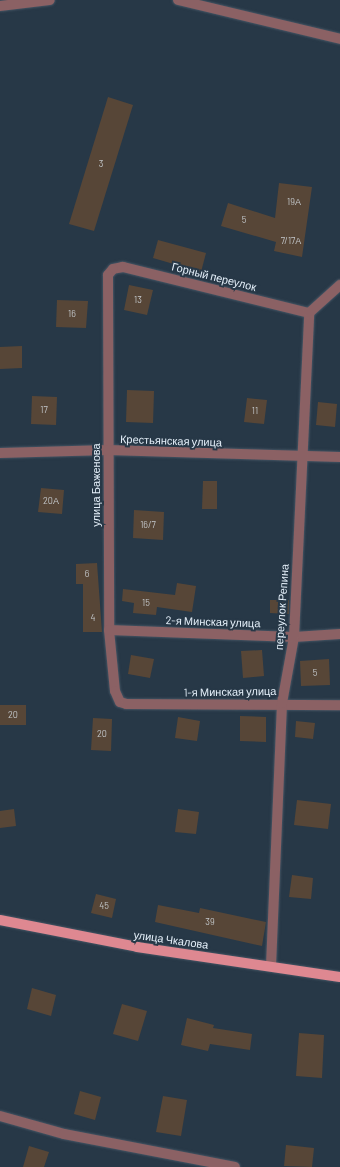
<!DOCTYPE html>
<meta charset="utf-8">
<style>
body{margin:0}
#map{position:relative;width:340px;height:1167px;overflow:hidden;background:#273847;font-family:Barlow,sans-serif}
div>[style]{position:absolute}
.building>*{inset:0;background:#574637}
.roads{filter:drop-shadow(0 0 1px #455564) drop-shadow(0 0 1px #455564)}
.minor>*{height:10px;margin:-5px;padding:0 5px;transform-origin:5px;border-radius:5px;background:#8b6164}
.primary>*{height:10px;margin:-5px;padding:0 5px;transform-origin:5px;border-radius:5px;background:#de8891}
span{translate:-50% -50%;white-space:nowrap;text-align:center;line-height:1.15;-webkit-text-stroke:4px #273847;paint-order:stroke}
.number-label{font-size:9px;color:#c2c6c9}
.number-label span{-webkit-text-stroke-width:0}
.street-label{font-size:11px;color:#e5f0fa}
</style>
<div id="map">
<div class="building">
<div style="clip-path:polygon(108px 97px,133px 105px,94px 231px,69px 224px)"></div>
<div style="clip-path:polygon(279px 183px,312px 187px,302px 257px,274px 251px,276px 242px,221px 226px,228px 203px,275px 218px)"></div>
<div style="clip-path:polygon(158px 240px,206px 253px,201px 272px,153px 258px)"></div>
<div style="clip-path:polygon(129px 285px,153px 290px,147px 315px,124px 310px)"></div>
<div style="clip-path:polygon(57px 300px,88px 301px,86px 328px,56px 327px)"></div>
<div style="clip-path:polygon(22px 346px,22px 368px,0 369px,0 347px)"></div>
<div style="clip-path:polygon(127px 390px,154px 391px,153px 423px,126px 422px)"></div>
<div style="clip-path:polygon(32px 396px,57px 397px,56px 425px,31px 424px)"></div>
<div style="clip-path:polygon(247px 398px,267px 400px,264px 424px,244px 422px)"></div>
<div style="clip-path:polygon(318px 402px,337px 404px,335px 427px,316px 425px)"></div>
<div style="clip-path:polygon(203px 481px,217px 481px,217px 509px,202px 509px)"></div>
<div style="clip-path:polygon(41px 488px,64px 490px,62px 514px,38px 512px)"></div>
<div style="clip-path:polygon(134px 510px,164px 512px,163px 540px,133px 538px)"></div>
<div style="clip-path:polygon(97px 563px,102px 632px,83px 632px,83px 584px,76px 584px,76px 564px)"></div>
<div style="clip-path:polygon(177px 583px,196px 586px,192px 612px,157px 607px,156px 615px,133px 613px,134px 603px,122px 601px,123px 589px,175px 595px)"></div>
<div style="clip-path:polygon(270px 600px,289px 600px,289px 614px,270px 613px)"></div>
<div style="clip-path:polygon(262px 650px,264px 676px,243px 678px,241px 651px)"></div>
<div style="clip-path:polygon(131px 655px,154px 659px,150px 678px,128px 674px)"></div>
<div style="clip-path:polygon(329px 659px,330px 685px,301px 686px,300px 661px)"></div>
<div style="clip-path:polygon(0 705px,26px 705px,26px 725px,0 725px)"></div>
<div style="clip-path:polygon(240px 716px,266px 717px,266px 742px,240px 741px)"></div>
<div style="clip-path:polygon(178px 717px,200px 721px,197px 741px,175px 738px)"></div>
<div style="clip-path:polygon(93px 718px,112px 719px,111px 751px,91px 750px)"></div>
<div style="clip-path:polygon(296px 721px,315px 723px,313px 739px,295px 737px)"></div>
<div style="clip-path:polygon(297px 800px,331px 804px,328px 829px,294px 825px)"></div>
<div style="clip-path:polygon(14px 809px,16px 826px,0 828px,0 811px)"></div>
<div style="clip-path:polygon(178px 809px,199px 812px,196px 834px,175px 832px)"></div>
<div style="clip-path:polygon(292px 875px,313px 878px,311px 899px,289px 897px)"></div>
<div style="clip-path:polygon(96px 894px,116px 899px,112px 918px,91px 913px)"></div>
<div style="clip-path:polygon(158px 905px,199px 913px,200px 908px,266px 922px,262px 946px,155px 922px)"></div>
<div style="clip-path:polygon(32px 988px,56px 995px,51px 1016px,27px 1009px)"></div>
<div style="clip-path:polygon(122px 1004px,147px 1011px,138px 1041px,113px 1034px)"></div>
<div style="clip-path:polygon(187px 1018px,214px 1025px,213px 1028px,252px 1034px,250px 1050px,210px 1044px,208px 1051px,181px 1045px)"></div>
<div style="clip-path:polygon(299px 1033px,324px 1035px,322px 1078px,296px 1076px)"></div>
<div style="clip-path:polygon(80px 1091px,101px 1097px,95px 1120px,74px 1114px)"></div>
<div style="clip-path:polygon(163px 1096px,187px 1100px,181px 1136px,156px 1132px)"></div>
<div style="clip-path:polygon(286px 1145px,314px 1148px,312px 1167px,284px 1166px)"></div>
<div style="clip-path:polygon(29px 1146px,49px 1152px,44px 1167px,23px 1167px)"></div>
</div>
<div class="roads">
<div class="minor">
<div style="left:178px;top:0;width:167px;rotate:13.5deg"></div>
<div style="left:0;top:6px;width:50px;rotate:-6.8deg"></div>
<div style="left:309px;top:313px;width:192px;rotate:-166.1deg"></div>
<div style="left:123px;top:267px;width:10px;rotate:169deg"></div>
<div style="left:113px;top:269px;width:8px;rotate:130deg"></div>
<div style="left:108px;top:275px;width:355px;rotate:89.8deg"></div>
<div style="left:109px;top:630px;width:61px;rotate:84.4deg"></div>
<div style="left:115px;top:691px;width:12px;rotate:66deg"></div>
<div style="left:120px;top:702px;width:6px;rotate:18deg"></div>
<div style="left:126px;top:704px;width:214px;rotate:0.3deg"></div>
<div style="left:0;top:453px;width:108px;rotate:-1.6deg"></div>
<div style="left:108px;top:450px;width:232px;rotate:1.7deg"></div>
<div style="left:109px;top:630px;width:185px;rotate:2.2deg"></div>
<div style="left:294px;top:637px;width:46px;rotate:-3.7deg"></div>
<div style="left:271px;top:966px;width:263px;rotate:-87.6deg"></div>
<div style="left:282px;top:703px;width:67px;rotate:-79.7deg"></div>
<div style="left:294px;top:637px;width:324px;rotate:-87.3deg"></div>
<div style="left:309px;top:313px;width:42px;rotate:-42.1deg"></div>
<div style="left:0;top:1116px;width:66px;rotate:15.7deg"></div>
<div style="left:64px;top:1134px;width:174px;rotate:10.9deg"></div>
</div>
<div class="primary">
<div style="left:0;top:920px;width:140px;rotate:11.1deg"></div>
<div style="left:137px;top:947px;width:205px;rotate:8.4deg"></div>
</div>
</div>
<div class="number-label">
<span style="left:101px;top:164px">3</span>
<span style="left:294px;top:202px">19А</span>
<span style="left:244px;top:220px">5</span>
<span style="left:291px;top:241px">7/17А</span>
<span style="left:138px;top:300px">13</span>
<span style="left:72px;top:314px">16</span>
<span style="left:44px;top:410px">17</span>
<span style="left:255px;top:411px">11</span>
<span style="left:51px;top:501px">20А</span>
<span style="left:148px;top:525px">16/7</span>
<span style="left:87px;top:574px">6</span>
<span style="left:146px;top:603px">15</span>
<span style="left:93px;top:618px">4</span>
<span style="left:315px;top:673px">5</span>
<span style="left:13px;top:715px">20</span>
<span style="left:102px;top:734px">20</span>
<span style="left:104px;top:906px">45</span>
<span style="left:210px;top:922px">39</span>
</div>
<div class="street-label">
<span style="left:214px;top:277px;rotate:14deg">Горный переулок</span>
<span style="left:171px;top:441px;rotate:2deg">Крестьянская улица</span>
<span style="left:96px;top:485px;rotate:-90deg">улица Баженова</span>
<span style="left:282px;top:607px;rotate:-86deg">переулок Репина</span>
<span style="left:213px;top:622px;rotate:2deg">2-я Минская улица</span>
<span style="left:230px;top:692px;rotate:-1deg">1-я Минская улица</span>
<span style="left:171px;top:940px;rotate:8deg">улица Чкалова</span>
</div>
</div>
